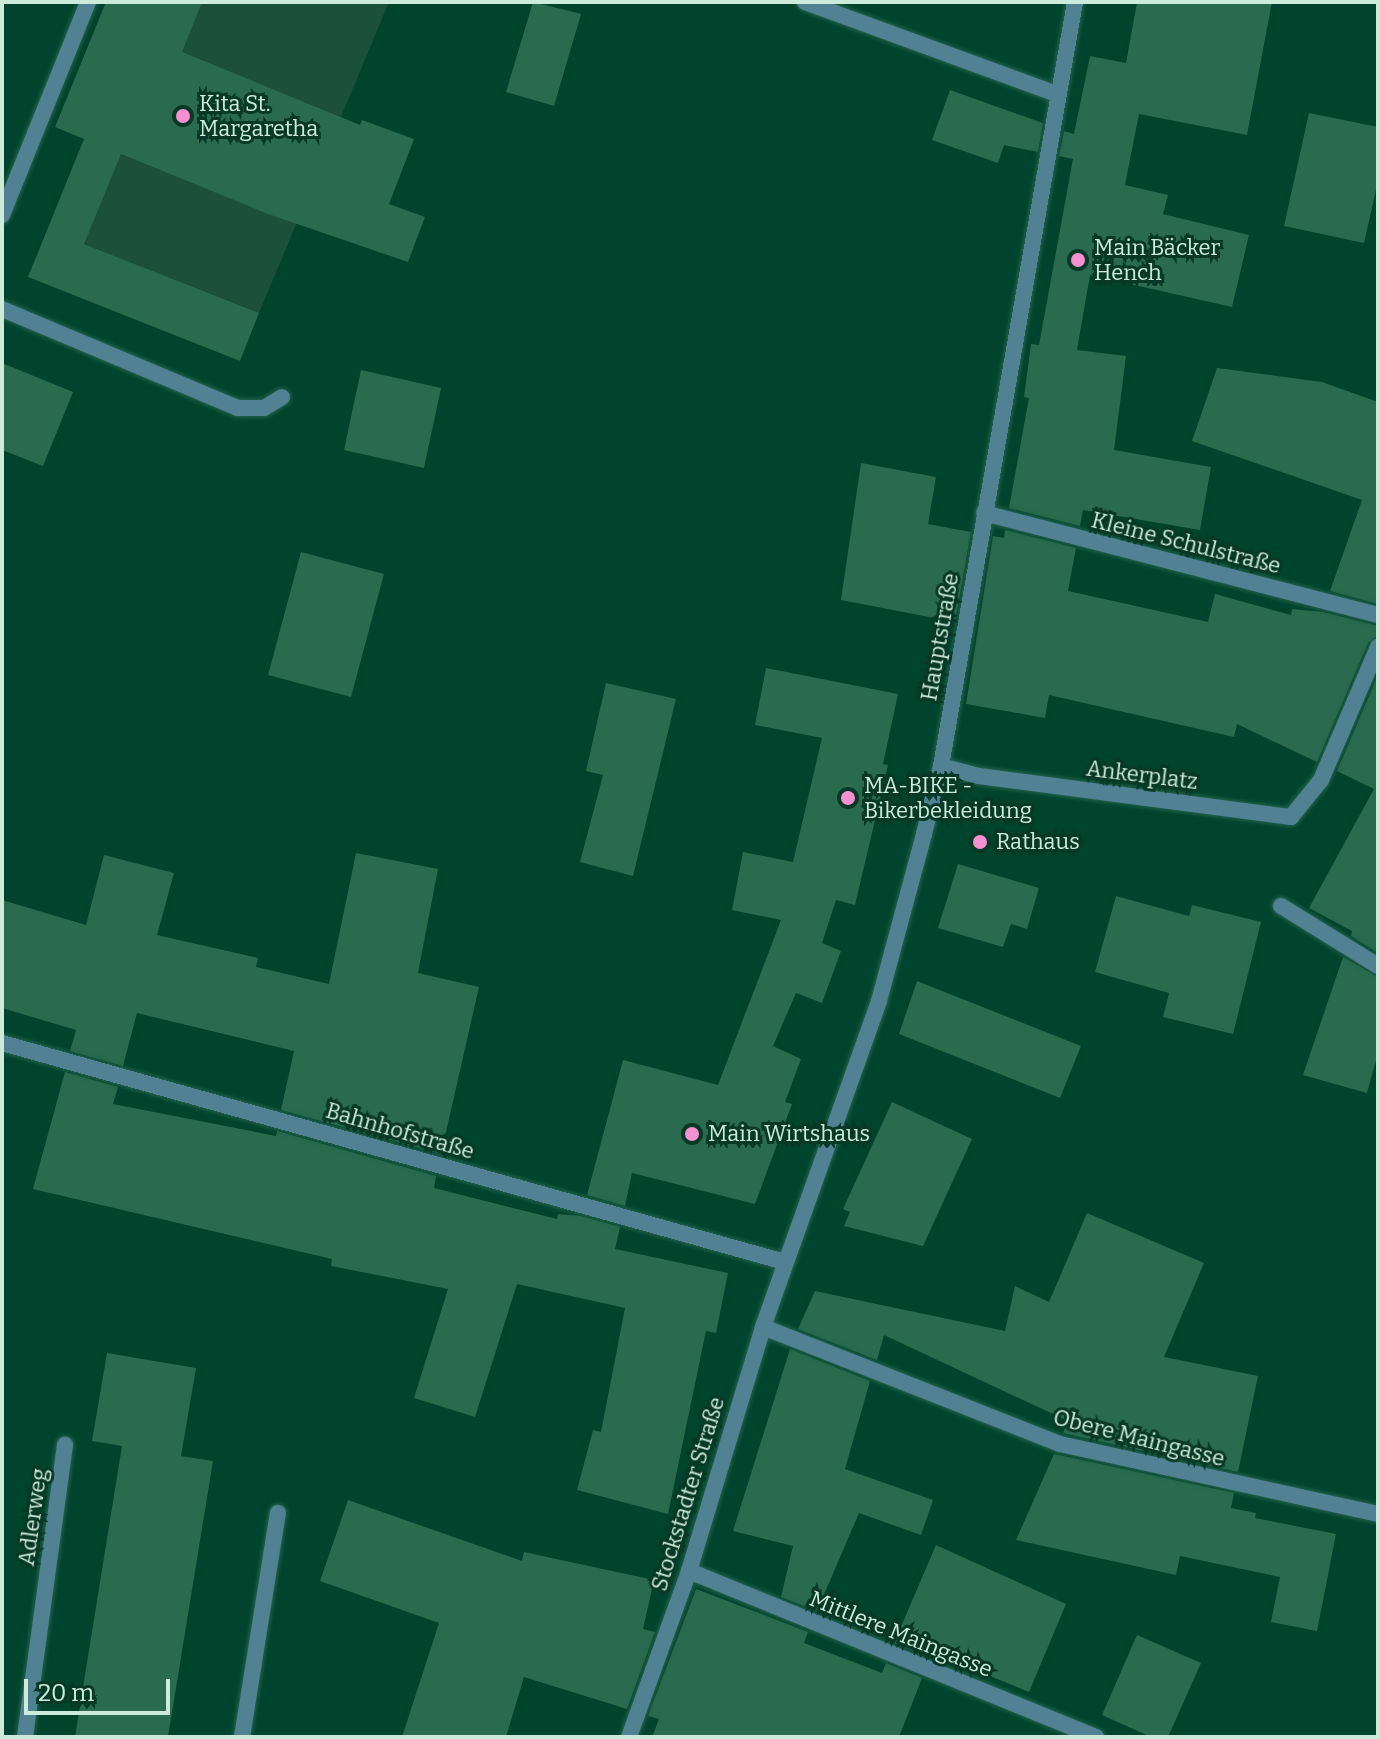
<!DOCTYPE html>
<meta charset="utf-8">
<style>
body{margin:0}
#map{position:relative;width:1380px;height:1739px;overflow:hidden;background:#00442d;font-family:Bitter,serif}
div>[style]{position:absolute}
.built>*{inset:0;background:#1b503b}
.building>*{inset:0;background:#2a6a4e}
.roads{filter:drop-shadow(0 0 2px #25624c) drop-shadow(0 0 2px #25624c)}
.minor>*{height:16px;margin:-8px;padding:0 8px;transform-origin:8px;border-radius:8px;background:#508294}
.tertiary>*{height:16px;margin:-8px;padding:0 8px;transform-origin:8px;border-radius:8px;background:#508294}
.dots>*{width:22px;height:22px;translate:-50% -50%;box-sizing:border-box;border:4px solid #083826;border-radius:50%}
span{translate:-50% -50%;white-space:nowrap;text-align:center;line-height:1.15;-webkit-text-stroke:6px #083826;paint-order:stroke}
.poi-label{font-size:22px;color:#cdebdb}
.left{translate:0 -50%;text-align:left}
.street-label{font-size:22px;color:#cdebdb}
.frame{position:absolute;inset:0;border:4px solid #cdebdb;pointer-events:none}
.scale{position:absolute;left:24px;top:1679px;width:146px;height:36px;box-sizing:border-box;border:4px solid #cdebdb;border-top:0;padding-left:10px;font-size:24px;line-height:28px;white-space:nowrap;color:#cdebdb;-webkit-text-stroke:6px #083826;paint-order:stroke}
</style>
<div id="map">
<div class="built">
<div style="clip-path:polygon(106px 2px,389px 2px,259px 313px,84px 244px)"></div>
</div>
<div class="building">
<div style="clip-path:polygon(106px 2px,202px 2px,182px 52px,360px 125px,362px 120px,414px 139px,389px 204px,425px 217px,408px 262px,268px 214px,121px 154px,84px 244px,259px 313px,240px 361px,28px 277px,84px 139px,55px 127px)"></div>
<div style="clip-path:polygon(533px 2px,581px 14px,554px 106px,506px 92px)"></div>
<div style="clip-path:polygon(1137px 2px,1272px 2px,1247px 135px,1139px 114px,1125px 185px,1168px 195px,1163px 214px,1249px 235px,1232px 307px,1090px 275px,1077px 350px,1126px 356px,1114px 450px,1211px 467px,1200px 530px,1083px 510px,1080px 526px,1009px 508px,1029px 398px,1024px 397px,1031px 344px,1039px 345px,1073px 159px,1059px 156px,1064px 131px,1074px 134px,1090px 56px,1126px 63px)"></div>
<div style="clip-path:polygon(950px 90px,1043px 123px,1038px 152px,1004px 145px,998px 163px,932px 140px)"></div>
<div style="clip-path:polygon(1309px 113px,1378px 127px,1378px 181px,1364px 243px,1284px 226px)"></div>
<div style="clip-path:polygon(2px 363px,73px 392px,43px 466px,2px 450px)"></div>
<div style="clip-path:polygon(1217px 368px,1322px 382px,1378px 402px,1378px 604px,1330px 591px,1362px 500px,1192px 441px)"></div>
<div style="clip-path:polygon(361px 370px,441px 388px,424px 468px,344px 450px)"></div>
<div style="clip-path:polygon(861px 463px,936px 477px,928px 524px,971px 532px,955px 622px,841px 600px)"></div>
<div style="clip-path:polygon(1005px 530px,1076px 548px,1068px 591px,1208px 622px,1215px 594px,1291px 615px,1292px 609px,1323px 612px,1378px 626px,1378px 636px,1368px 643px,1317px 762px,1237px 724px,1234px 737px,1049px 695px,1045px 718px,966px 704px,993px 536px,1004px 538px)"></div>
<div style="clip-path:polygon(301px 552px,384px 574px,351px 697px,268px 675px)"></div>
<div style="clip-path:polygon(766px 668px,898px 694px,883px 764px,888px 765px,855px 905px,836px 900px,822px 943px,841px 951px,822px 1003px,796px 993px,773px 1046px,801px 1059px,785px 1102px,792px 1104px,755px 1204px,632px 1173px,625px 1206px,587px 1195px,623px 1060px,718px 1085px,781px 920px,732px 910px,743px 852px,793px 862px,822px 738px,755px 725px)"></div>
<div style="clip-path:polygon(1378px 675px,1378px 953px,1351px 936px,1352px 931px,1309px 908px,1374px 789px,1337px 771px)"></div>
<div style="clip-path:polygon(606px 683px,676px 699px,633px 876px,580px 862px,603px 775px,586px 771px)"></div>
<div style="clip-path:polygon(356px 853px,438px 869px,418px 973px,479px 987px,441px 1154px,281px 1110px,294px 1051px,137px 1013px,123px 1066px,70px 1051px,76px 1030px,2px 1008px,2px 900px,86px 925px,104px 855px,174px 873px,157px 935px,258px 958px,256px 967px,329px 984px)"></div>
<div style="clip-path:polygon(958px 864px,1039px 888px,1027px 929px,1011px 924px,1003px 947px,938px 928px)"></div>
<div style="clip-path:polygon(1116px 896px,1189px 916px,1192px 905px,1261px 922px,1233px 1034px,1163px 1017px,1169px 993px,1095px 972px)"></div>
<div style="clip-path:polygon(1343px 957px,1378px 977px,1378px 1053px,1367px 1093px,1303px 1075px)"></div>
<div style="clip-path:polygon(917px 981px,1081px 1046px,1060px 1098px,899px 1034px)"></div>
<div style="clip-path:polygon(65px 1072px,118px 1087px,113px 1104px,276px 1136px,277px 1131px,436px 1176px,434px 1188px,557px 1219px,558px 1214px,581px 1216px,620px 1227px,615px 1249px,728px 1273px,716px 1333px,706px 1331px,668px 1514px,577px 1490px,593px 1430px,601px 1432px,625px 1308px,517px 1284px,475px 1417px,414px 1398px,448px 1289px,331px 1266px,332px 1259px,33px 1189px)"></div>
<div style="clip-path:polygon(892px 1102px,972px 1139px,923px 1246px,844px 1226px,850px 1212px,843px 1209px)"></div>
<div style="clip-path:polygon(1087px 1213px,1204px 1263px,1164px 1357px,1258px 1376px,1238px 1472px,1063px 1433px,1068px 1421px,884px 1335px,877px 1360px,798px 1329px,815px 1291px,1005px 1331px,1015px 1286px,1049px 1302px)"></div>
<div style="clip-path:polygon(790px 1349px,870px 1381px,845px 1469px,933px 1500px,921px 1535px,859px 1513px,817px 1611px,781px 1597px,793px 1546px,733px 1531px)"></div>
<div style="clip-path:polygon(107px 1353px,196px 1368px,181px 1456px,213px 1461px,168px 1737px,75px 1737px,122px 1446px,92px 1441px)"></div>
<div style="clip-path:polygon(1054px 1454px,1234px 1493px,1231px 1508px,1256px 1513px,1255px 1518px,1336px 1534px,1317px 1631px,1271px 1622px,1280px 1577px,1180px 1556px,1176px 1575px,1016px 1540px)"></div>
<div style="clip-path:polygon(348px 1500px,522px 1561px,524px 1552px,654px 1580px,643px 1629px,655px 1632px,627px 1709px,524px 1677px,506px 1737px,402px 1737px,439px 1623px,320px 1581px)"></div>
<div style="clip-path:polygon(936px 1545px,1066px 1604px,1029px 1692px,932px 1652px,930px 1657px,894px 1643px)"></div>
<div style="clip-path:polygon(696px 1589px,808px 1632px,804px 1643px,882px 1673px,886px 1663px,922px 1678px,899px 1737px,652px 1737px,659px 1719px,648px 1716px)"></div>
<div style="clip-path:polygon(1137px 1635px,1201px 1663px,1168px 1737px,1151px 1737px,1102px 1715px)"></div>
</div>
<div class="roads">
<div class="minor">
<div style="left:805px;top:2px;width:268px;rotate:20.1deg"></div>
<div style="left:2px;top:215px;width:230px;rotate:-68deg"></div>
<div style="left:2px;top:309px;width:256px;rotate:22.8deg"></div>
<div style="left:238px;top:408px;width:26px"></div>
<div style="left:264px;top:408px;width:21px;rotate:-31deg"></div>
<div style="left:984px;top:513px;width:407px;rotate:14.5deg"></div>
<div style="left:941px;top:766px;width:39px;rotate:15deg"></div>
<div style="left:979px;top:776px;width:315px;rotate:7.5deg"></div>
<div style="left:1291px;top:817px;width:48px;rotate:-51deg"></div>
<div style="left:1321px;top:780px;width:145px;rotate:-66.8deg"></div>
<div style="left:1281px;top:906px;width:114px;rotate:31.7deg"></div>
<div style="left:2px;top:1043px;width:813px;rotate:15.63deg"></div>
<div style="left:763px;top:1327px;width:319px;rotate:21.5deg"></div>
<div style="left:1060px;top:1444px;width:326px;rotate:12.4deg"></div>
<div style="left:689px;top:1571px;width:440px;rotate:22.2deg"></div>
<div style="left:25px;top:1737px;width:295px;rotate:-82.2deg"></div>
<div style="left:242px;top:1737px;width:227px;rotate:-80.9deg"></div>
</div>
<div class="tertiary">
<div style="left:629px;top:1737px;width:177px;rotate:-70.1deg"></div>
<div style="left:689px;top:1571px;width:255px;rotate:-73.1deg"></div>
<div style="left:763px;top:1327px;width:346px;rotate:-70.4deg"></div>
<div style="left:879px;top:1001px;width:173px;rotate:-74.9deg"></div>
<div style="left:924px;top:834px;width:70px;rotate:-76deg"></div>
<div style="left:941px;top:766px;width:776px;rotate:-80.05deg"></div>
</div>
</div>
<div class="dots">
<div style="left:183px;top:116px;background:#f690d0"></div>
<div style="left:1078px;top:260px;background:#f690d0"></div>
<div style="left:848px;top:798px;background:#f690d0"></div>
<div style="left:980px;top:842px;background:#f690d0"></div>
<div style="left:692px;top:1134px;background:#f690d0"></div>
</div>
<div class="poi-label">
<span class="left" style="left:199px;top:116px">Kita St.<br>Margaretha</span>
<span class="left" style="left:1094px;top:260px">Main Bäcker<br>Hench</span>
<span class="left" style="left:864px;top:798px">MA-BIKE -<br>Bikerbekleidung</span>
<span class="left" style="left:996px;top:842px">Rathaus</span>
<span class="left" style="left:708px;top:1134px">Main Wirtshaus</span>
</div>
<div class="street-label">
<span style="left:1186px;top:543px;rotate:14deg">Kleine Schulstraße</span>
<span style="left:940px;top:637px;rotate:-80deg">Hauptstraße</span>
<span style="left:1142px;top:775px;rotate:7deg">Ankerplatz</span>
<span style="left:400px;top:1131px;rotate:16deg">Bahnhofstraße</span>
<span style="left:1139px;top:1438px;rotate:14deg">Obere Maingasse</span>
<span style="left:688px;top:1494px;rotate:-73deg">Stockstadter Straße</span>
<span style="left:33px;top:1517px;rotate:-82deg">Adlerweg</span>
<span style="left:901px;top:1634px;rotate:22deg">Mittlere Maingasse</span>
</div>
<div class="frame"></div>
<div class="scale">20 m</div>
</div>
